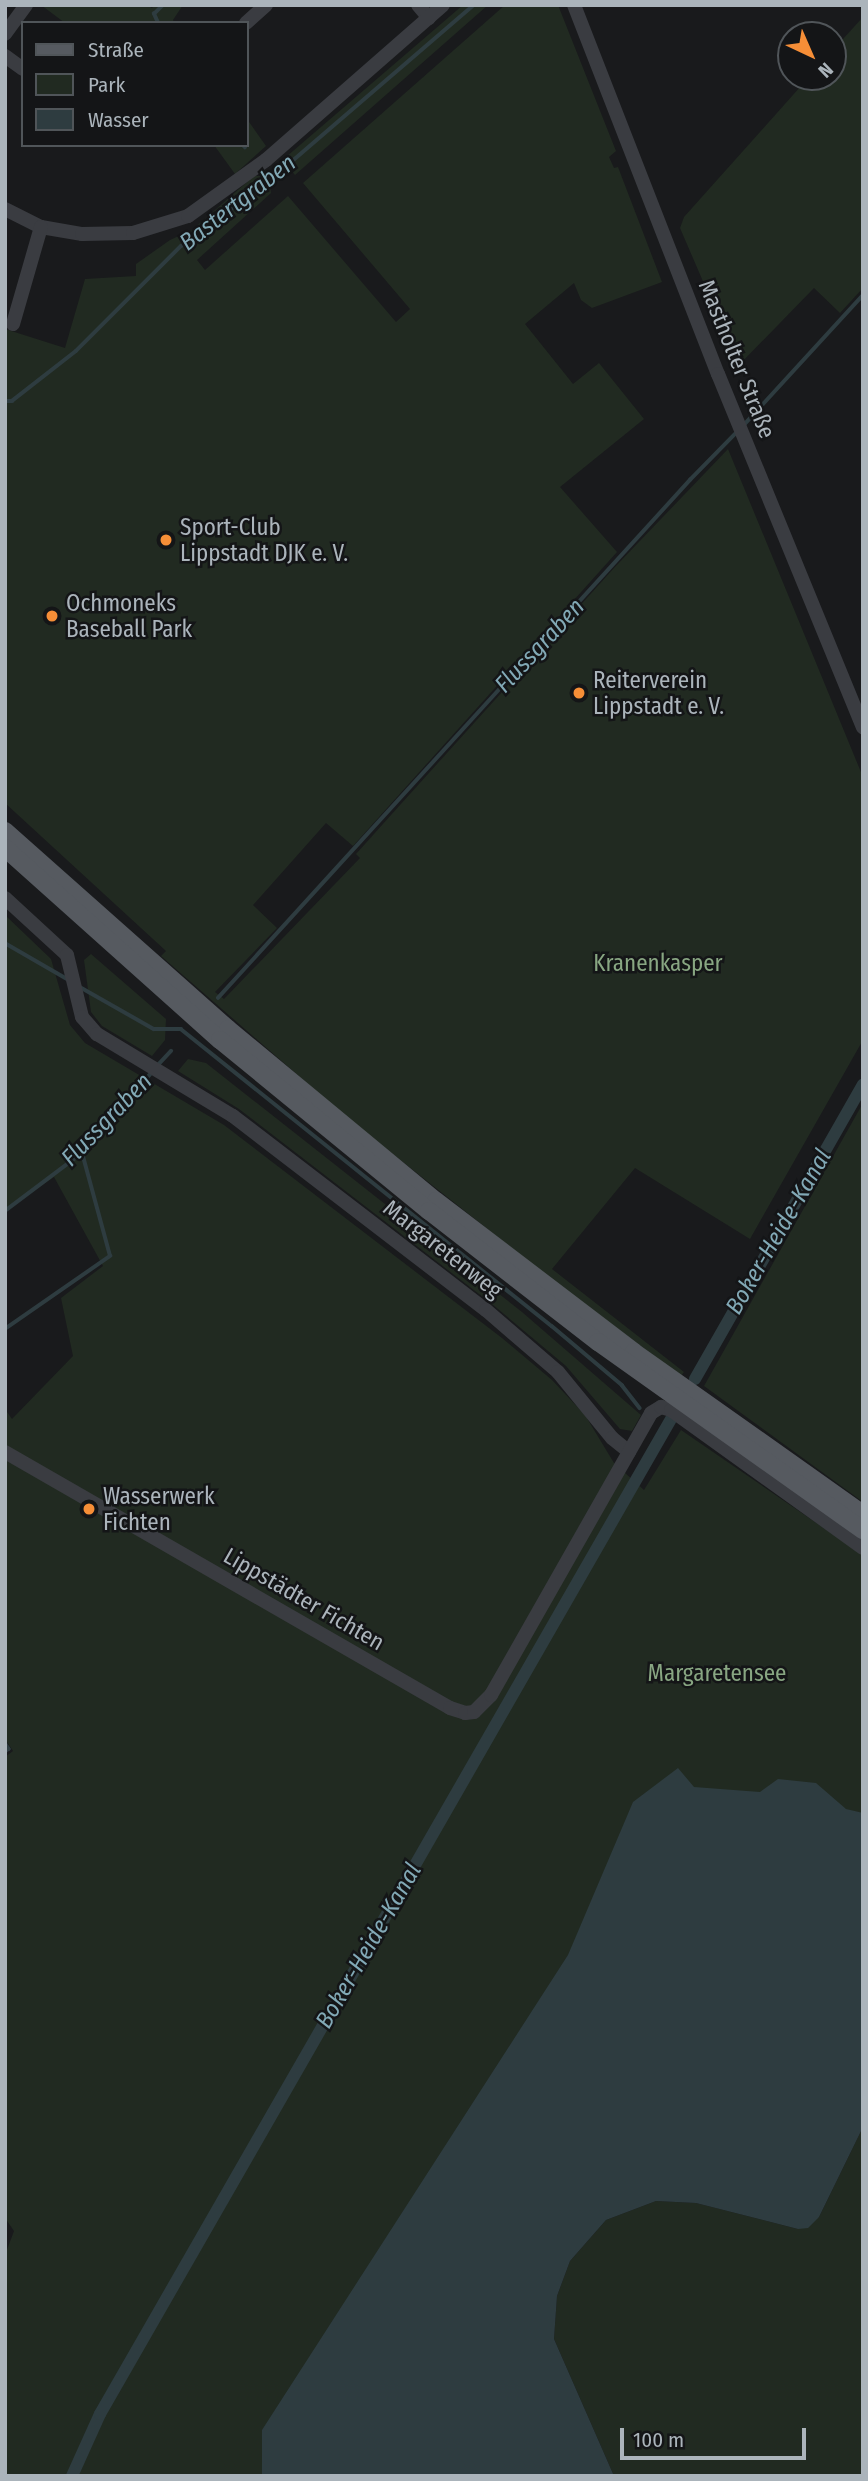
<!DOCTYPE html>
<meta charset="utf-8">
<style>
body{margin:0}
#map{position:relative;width:868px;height:2481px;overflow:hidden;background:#191a1c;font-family:"Fira Sans Condensed",sans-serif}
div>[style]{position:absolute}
.green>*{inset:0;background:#212a21}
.water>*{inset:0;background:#2e3c40}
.stream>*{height:3.5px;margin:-1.75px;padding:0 1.75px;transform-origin:1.75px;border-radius:1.75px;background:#2e3c40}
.canal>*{height:12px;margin:-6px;padding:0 6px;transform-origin:6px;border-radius:6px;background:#2e3c40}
.minor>*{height:14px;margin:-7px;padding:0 7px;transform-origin:7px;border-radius:7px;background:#3a3c41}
.major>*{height:18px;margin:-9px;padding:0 9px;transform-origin:9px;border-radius:9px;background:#565a60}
.dots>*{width:19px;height:19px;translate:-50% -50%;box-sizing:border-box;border:4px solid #141517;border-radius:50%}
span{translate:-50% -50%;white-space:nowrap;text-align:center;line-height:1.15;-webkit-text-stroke:5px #141517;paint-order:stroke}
.street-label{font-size:23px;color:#abb4bb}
.poi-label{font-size:23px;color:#abb4bb}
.left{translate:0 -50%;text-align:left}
.park-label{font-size:23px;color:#88a682}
.water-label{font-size:24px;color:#82a9b6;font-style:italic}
.frame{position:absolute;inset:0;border:7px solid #abb4bb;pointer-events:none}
.legend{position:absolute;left:21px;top:21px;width:228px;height:126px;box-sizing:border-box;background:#141517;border:2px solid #505559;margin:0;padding:9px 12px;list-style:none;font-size:21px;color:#abb4bb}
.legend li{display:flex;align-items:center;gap:14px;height:35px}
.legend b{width:35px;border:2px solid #505559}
.north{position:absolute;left:777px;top:21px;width:70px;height:70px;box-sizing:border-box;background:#141517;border:2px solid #505559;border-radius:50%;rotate:136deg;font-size:19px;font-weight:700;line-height:28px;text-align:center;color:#abb4bb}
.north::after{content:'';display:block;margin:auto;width:24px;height:32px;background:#f68e37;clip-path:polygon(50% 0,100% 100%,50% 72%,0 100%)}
.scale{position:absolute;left:620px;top:2428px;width:186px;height:32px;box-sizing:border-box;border:4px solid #abb4bb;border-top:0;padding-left:9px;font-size:21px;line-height:24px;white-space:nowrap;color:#abb4bb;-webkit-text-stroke:5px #141517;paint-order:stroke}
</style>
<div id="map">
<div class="green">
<div style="clip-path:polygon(41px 5px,147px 5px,152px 8px,154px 5px,183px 5px,173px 20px,175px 23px,65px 23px)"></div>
<div style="clip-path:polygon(463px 5px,488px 5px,295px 175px,284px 162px,286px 157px)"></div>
<div style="clip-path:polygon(505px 5px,558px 5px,616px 151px,609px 157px,614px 168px,618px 167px,662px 282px,592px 308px,581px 300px,574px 283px,525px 324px,573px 384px,599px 363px,644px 419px,560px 487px,617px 552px,353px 846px,326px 823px,253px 905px,277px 928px,215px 992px,224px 999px,360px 858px,356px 854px,391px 815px,614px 568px,728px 449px,863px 777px,863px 1040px,750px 1239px,635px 1168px,552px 1269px,684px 1372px,681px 1376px,542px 1272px,346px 1117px,161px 956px,166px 951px,5px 803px,5px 329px,65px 348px,85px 279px,136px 276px,136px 264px,170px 240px,192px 230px,254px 176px,262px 176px,270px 186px,271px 193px,197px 260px,205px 270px,288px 196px,396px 322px,410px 309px,303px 183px)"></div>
<div style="clip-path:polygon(863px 17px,863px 288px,840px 313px,814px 288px,739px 365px,680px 228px,684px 217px,809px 77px,833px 77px,833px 50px)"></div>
<div style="clip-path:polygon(247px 119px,266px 146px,235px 174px,214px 145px,247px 145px)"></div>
<div style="clip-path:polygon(5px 915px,51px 959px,70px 1025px,85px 1043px,224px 1125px,502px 1338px,552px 1380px,585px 1415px,614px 1463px,644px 1490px,681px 1430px,863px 1555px,863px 1817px,315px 2476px,5px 2476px,5px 2255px,14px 2231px,5px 2218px,5px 1757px,13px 1751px,5px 1739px,5px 1409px,12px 1419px,73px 1356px,61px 1298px,103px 1266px,54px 1177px,5px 1211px)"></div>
<div style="clip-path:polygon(91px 954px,166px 1019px,165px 1040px,152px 1056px,102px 1026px,91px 1012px,84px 960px)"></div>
<div style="clip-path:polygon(188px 1059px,206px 1063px,522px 1312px,641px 1415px,632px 1431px,620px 1429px,566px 1366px,492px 1304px,239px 1109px,178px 1071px)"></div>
<div style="clip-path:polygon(863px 1103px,863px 1502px,704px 1386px)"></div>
<div style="clip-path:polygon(863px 2127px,863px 2476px,614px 2476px,554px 2339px,557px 2296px,570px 2261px,606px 2220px,656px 2201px,696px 2203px,798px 2229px,819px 2217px)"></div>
</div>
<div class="water">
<div style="clip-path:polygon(678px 1768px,694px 1787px,760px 1792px,778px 1779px,816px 1783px,846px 1809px,863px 1813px,863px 2127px,819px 2217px,808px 2228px,798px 2229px,696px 2203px,656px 2201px,606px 2220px,570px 2261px,557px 2296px,554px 2339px,614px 2476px,262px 2476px,262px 2430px,568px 1955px,633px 1802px)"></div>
</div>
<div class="stream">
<div style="left:158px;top:23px;width:10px;rotate:-114deg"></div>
<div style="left:154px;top:14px;width:13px;rotate:-45deg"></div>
<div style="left:243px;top:145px;width:3px;rotate:45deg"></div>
<div style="left:5px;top:401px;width:7px"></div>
<div style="left:12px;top:401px;width:81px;rotate:-38deg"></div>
<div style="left:76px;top:351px;width:148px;rotate:-45deg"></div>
<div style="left:181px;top:246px;width:32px;rotate:-28deg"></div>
<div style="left:209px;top:231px;width:66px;rotate:-44.4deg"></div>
<div style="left:256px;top:185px;width:40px;rotate:-32.9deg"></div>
<div style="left:290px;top:163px;width:243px;rotate:-40.7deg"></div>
<div style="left:743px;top:426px;width:178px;rotate:-47.5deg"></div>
<div style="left:5px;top:943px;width:72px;rotate:30.1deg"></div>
<div style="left:80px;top:987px;width:85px;rotate:29.6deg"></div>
<div style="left:154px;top:1029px;width:27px"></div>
<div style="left:181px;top:1029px;width:475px;rotate:38.7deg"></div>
<div style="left:552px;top:1326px;width:92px;rotate:40.1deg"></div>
<div style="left:622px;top:1385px;width:29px;rotate:52deg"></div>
<div style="left:218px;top:998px;width:701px;rotate:-47.66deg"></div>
<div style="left:690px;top:480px;width:67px;rotate:-45.6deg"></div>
<div style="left:158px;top:1065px;width:19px;rotate:-47deg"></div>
<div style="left:5px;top:1211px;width:96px;rotate:-37deg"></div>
<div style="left:82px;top:1153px;width:108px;rotate:-49.1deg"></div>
<div style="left:5px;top:1329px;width:128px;rotate:-34.8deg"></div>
<div style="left:110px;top:1256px;width:107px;rotate:-105.2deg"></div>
<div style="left:5px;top:1743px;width:7px;rotate:56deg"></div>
<div style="left:9px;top:1749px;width:5px;rotate:143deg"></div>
</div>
<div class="canal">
<div style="left:695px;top:1379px;width:339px;rotate:-60.3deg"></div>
<div style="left:72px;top:2476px;width:68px;rotate:-65.7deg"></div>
<div style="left:100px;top:2414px;width:1147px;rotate:-60.15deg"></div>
</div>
<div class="minor">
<div style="left:418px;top:5px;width:17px;rotate:50deg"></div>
<div style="left:574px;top:5px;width:396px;rotate:68.7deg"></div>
<div style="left:718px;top:374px;width:382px;rotate:67.7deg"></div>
<div style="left:246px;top:23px;width:27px;rotate:-42deg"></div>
<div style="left:5px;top:34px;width:36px;rotate:-54deg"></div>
<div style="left:5px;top:56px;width:22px;rotate:36deg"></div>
<div style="left:5px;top:209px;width:40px;rotate:26.6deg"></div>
<div style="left:41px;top:227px;width:42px;rotate:9.7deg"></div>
<div style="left:82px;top:234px;width:51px;rotate:-1.1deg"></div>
<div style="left:133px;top:233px;width:58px;rotate:-17.2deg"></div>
<div style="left:188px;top:216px;width:96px;rotate:-35.7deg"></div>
<div style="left:266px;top:160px;width:235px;rotate:-41.2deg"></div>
<div style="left:13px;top:324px;width:101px;rotate:-73.9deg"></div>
<div style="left:5px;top:898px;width:84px;rotate:42.6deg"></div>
<div style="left:67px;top:955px;width:64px;rotate:76.4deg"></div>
<div style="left:82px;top:1017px;width:23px;rotate:49deg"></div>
<div style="left:97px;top:1034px;width:159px;rotate:31.1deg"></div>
<div style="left:233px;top:1116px;width:319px;rotate:37.5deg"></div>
<div style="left:486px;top:1310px;width:95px;rotate:40.7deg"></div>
<div style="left:558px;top:1372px;width:85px;rotate:50.7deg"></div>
<div style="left:612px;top:1438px;width:22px;rotate:39deg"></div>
<div style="left:5px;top:1452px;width:513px;rotate:29.91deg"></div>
<div style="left:450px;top:1708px;width:16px;rotate:18deg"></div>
<div style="left:465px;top:1713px;width:9px;rotate:-6deg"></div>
<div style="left:474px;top:1712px;width:24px;rotate:-45deg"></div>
<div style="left:491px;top:1695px;width:324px;rotate:-60.4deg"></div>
<div style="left:651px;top:1413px;width:12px;rotate:-31deg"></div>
<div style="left:661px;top:1407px;width:10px;rotate:17deg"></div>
<div style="left:671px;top:1410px;width:236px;rotate:35.7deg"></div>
</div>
<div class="major">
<div style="left:5px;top:831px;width:298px;rotate:41.6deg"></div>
<div style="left:228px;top:1029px;width:270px;rotate:39.6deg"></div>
<div style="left:436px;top:1201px;width:249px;rotate:37.3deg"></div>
<div style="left:634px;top:1352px;width:281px;rotate:35.3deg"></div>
<div style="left:5px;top:848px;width:288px;rotate:41.8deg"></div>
<div style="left:220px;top:1040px;width:270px;rotate:39.3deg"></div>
<div style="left:429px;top:1211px;width:214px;rotate:37.8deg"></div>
<div style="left:598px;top:1342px;width:325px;rotate:35.4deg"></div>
</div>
<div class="dots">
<div style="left:166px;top:540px;background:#f68e37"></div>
<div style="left:52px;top:616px;background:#f68e37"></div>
<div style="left:579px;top:693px;background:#f68e37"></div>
<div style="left:89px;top:1509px;background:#f68e37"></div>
</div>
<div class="street-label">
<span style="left:737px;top:359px;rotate:68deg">Mastholter Straße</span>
<span style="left:443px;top:1249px;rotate:38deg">Margaretenweg</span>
<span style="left:304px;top:1599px;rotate:30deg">Lippstädter Fichten</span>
</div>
<div class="poi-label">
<span class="left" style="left:180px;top:540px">Sport-Club<br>Lippstadt DJK e. V.</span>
<span class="left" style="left:66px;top:616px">Ochmoneks<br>Baseball Park</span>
<span class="left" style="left:593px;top:693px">Reiterverein<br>Lippstadt e. V.</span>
<span class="left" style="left:103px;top:1509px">Wasserwerk<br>Fichten</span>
</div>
<div class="park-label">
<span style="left:658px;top:963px">Kranenkasper</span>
<span style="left:717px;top:1673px">Margaretensee</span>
</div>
<div class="water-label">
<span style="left:238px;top:203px;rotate:-38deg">Bastertgraben</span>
<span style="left:540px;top:646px;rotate:-47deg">Flussgraben</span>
<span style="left:107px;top:1120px;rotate:-46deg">Flussgraben</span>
<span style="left:779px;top:1232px;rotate:-60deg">Boker-Heide-Kanal</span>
<span style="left:369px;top:1946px;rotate:-60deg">Boker-Heide-Kanal</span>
</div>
<div class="frame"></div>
<ul class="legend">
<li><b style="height:9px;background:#565a60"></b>Straße</li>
<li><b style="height:19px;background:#212a21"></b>Park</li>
<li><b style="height:19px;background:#2e3c40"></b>Wasser</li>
</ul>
<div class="north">N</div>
<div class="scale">100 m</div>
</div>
